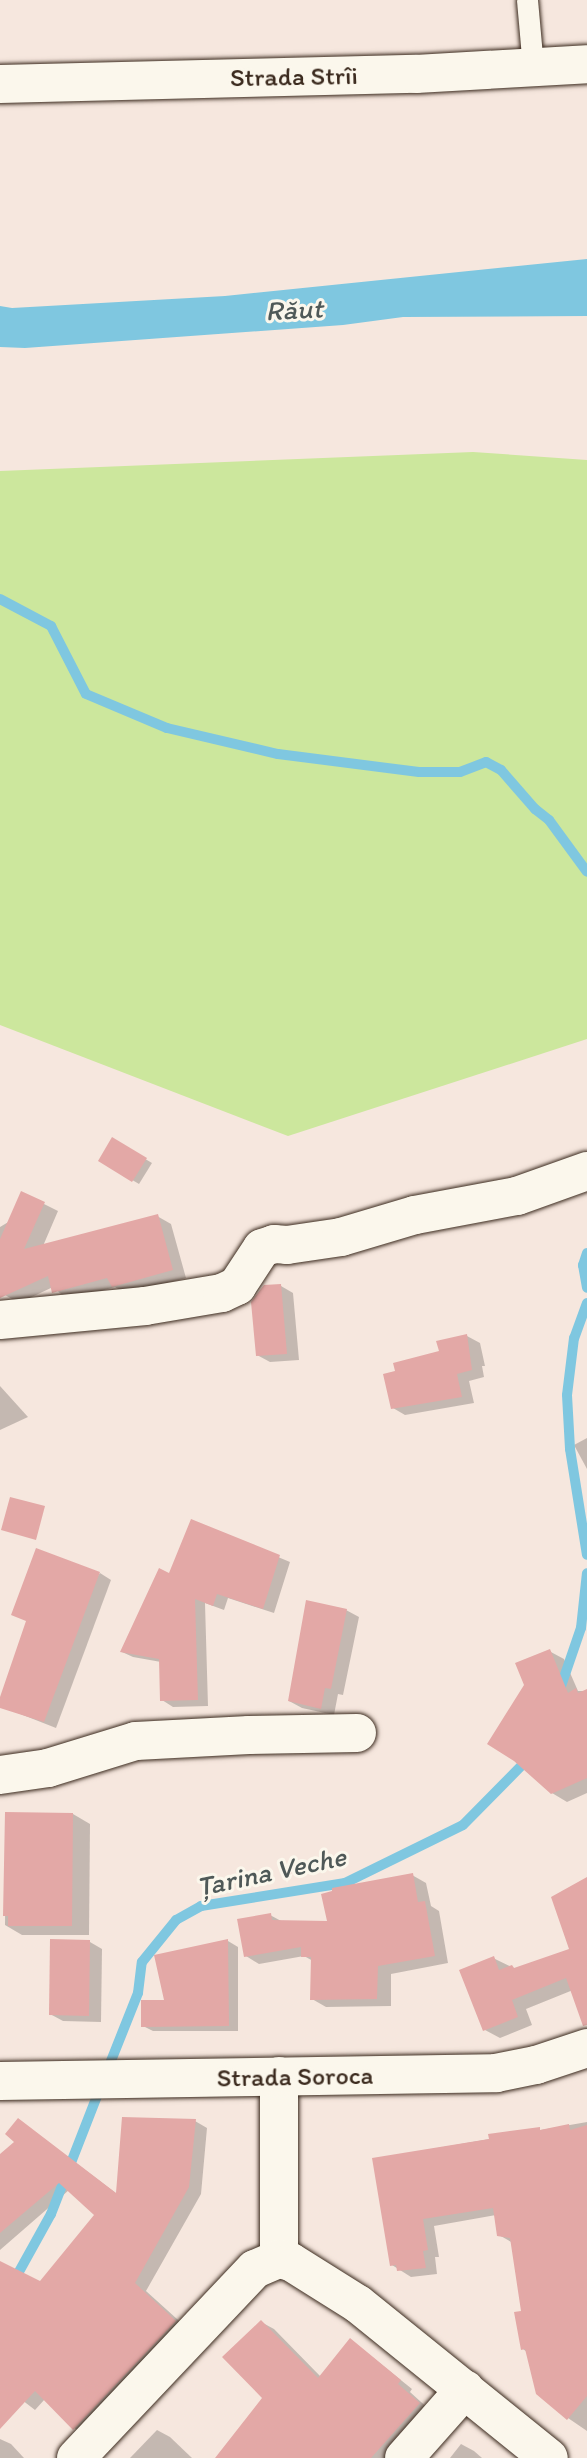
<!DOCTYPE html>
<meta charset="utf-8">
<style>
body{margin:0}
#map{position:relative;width:587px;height:2458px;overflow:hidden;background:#f6e7de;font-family:Itim,sans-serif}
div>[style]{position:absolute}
.green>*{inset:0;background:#cce79d}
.water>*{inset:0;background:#7fc7e0}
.shadow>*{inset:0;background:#0003}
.stream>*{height:10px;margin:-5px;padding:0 5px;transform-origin:5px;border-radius:5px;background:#7fc7e0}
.building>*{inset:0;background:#e3a8a6}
.roads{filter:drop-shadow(0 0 2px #3b2a1e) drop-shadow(0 0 2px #3b2a1e)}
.service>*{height:21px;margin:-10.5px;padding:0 10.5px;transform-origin:10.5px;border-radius:10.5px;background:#fbf7ec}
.minor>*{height:38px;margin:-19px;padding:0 19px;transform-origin:19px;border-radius:19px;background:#fbf7ec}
.tertiary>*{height:38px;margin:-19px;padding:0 19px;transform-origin:19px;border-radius:19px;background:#fbf7ec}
span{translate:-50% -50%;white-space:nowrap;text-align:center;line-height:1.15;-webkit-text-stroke:6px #fbf7ec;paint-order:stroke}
.street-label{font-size:26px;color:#3b2a1e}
.water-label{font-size:28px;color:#4f5958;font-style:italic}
</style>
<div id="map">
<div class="green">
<div style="clip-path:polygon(473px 452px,587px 460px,587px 1039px,288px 1136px,0 1025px,0 471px)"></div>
</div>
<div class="water">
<div style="clip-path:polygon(587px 259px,587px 316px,403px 317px,343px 325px,25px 348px,0 347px,0 306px,12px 308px,225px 296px)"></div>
</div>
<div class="shadow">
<div style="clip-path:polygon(113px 1140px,152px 1163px,139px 1184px,100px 1161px)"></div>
<div style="clip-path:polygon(22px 1193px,58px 1211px,43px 1246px,157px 1216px,171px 1224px,186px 1278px,127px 1294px,115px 1287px,68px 1300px,53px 1287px,19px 1303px,5px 1295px,0 1286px,0 1227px,10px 1221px)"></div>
<div style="clip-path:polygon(281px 1286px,293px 1293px,299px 1360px,270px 1362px,257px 1355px)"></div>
<div style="clip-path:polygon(467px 1336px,480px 1343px,485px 1366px,482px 1366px,484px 1377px,469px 1381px,474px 1403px,405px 1415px,393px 1408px)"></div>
<div style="clip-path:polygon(0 1386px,28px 1417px,0 1430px)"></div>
<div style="clip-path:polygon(587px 1438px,587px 1469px,574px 1445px)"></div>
<div style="clip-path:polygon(192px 1521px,290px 1562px,274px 1613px,228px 1598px,224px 1610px,205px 1603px,208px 1706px,173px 1707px,162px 1700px,161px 1662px,133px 1657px,122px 1652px,170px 1575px)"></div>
<div style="clip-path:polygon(100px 1573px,111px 1580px,56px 1728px,0 1706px)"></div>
<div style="clip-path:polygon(346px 1610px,359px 1617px,343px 1695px,338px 1694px,334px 1715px,302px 1708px,289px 1701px)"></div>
<div style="clip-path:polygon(549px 1651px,564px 1659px,578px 1691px,587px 1691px,587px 1793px,567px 1802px,552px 1793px,526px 1685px)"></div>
<div style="clip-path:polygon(6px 1813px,73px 1814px,90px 1824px,89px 1935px,22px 1935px,5px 1925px)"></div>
<div style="clip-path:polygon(412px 1875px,426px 1883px,431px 1906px,439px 1911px,448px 1963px,391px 1974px,391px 2006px,326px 2007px,312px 1999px,313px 1961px,304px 1956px,259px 1964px,246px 1956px,270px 1915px,283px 1922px,329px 1923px)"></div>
<div style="clip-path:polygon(587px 1879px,587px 1991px,578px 1988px,526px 2009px,532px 2025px,500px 2038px,485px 2030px,493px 1958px,516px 1969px,571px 1950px)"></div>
<div style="clip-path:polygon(228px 1941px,238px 1947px,238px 2031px,153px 2031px,143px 2026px)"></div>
<div style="clip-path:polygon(90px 1942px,102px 1949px,101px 2022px,63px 2021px,50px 2014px)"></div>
<div style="clip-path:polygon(19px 2120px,117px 2194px,195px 2121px,207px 2128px,201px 2194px,146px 2291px,187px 2328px,86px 2435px,74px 2428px,45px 2399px,35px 2410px,0 2383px,0 2263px,40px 2283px,96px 2215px,69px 2190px,0 2250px,0 2156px,17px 2142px)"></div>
<div style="clip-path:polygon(587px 2122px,587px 2431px,568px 2418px,527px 2352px,523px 2349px,523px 2312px,513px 2243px,499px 2235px,496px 2215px,434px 2226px,439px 2257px,435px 2257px,437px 2274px,411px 2277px,392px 2265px,374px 2159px)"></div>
<div style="clip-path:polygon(261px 2322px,274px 2329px,321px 2377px,351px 2340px,412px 2389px,410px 2392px,431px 2411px,397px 2458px,217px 2458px,264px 2398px)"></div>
<div style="clip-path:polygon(157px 2430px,170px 2437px,192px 2458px,130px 2458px)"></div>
<div style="clip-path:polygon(0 2439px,11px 2444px,24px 2458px,0 2458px)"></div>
<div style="clip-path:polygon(461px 2444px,474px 2451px,482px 2458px,450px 2458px)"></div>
</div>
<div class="stream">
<div style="left:0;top:599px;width:58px;rotate:27.9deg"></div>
<div style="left:51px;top:626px;width:76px;rotate:62.8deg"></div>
<div style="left:86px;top:694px;width:88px;rotate:22.8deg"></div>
<div style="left:167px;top:728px;width:114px;rotate:13.2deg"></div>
<div style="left:278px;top:754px;width:142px;rotate:7.3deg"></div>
<div style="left:419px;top:772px;width:41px"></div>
<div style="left:460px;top:772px;width:28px;rotate:-21deg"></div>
<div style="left:486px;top:762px;width:17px;rotate:28deg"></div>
<div style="left:501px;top:770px;width:52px;rotate:48.9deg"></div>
<div style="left:535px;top:809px;width:18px;rotate:38deg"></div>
<div style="left:549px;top:820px;width:64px;rotate:53.8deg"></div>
<div style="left:587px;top:1253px;width:13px;rotate:108deg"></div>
<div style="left:583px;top:1265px;width:23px;rotate:80deg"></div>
<div style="left:587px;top:1303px;width:37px;rotate:110deg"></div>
<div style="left:574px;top:1338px;width:57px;rotate:97deg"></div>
<div style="left:567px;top:1395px;width:54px;rotate:86.8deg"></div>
<div style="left:570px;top:1449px;width:107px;rotate:80.9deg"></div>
<div style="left:558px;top:1695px;width:71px;rotate:-71.1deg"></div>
<div style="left:581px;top:1628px;width:55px;rotate:-83.8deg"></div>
<div style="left:107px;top:2071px;width:84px;rotate:-68.3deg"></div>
<div style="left:138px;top:1993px;width:31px;rotate:-83deg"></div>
<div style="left:142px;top:1962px;width:54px;rotate:-51deg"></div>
<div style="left:176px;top:1920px;width:29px;rotate:-29deg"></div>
<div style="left:201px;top:1906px;width:146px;rotate:-9.1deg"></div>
<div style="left:345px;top:1883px;width:131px;rotate:-26.2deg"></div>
<div style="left:463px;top:1825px;width:95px;rotate:-45.4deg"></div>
<div style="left:0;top:2306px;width:105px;rotate:-61deg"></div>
<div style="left:51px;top:2214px;width:137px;rotate:-68.7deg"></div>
</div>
<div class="building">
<div style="clip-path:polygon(112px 1137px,147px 1158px,132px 1182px,98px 1161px)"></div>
<div style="clip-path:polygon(21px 1191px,45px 1202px,24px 1249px,158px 1214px,173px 1270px,112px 1287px,107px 1278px,52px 1293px,48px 1276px,0 1298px,0 1239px)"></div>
<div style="clip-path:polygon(281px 1284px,287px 1354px,256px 1356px,251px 1302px,264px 1285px)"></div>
<div style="clip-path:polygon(467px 1334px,472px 1370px,457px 1374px,462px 1397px,391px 1409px,383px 1374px,395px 1371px,393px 1363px,439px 1351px,436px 1341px)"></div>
<div style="clip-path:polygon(10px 1497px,45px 1506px,36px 1540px,1px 1530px)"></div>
<div style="clip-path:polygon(191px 1519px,280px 1555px,263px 1609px,217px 1594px,213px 1606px,195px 1599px,198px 1700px,160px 1701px,159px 1659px,120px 1652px,159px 1568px,169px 1573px)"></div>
<div style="clip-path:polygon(36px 1548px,100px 1572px,44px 1722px,0 1708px,0 1697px,26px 1621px,11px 1615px)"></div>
<div style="clip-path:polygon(306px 1600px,347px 1609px,331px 1689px,325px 1688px,321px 1709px,288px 1701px)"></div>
<div style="clip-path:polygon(550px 1649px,568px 1693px,576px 1688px,578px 1693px,587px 1689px,587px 1778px,551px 1794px,514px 1761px,487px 1744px,524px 1685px,515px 1663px)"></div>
<div style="clip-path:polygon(5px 1812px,73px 1813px,72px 1926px,8px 1926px,8px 1916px,3px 1916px)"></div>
<div style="clip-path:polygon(413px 1873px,418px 1902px,425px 1901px,435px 1956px,378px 1966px,377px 1999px,310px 2000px,311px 1957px,301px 1957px,301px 1947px,244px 1957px,237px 1919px,271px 1913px,272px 1920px,327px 1921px,321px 1894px,332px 1891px,332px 1888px)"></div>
<div style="clip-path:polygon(587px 1877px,587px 2025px,583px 2026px,566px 1978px,512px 2000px,518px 2017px,483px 2031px,459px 1970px,494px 1956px,499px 1970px,512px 1965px,514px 1968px,569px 1949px,551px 1897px)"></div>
<div style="clip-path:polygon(50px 1939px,90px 1940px,89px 2016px,49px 2015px)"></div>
<div style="clip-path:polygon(228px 1939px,229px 2026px,141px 2027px,141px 2000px,164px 2000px,154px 1955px)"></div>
<div style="clip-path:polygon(122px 2117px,196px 2119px,189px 2187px,135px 2283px,176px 2321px,73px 2430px,35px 2391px,0 2429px,0 2261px,40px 2281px,94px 2215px,59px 2183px,0 2233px,0 2154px,14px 2142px,5px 2134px,18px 2118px,116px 2193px)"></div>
<div style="clip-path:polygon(569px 2124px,570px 2130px,587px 2125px,587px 2396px,567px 2420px,536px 2394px,525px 2349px,521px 2350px,514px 2312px,521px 2311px,510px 2238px,497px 2236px,493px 2208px,423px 2219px,428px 2250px,423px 2251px,426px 2268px,397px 2271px,396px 2265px,390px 2266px,372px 2158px,489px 2139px,488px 2134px,540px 2127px,540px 2130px)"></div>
<div style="clip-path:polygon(261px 2320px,318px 2378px,350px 2338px,401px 2380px,398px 2384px,420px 2403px,371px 2458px,215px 2458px,262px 2398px,222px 2357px)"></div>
</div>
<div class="roads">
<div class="service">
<div style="left:527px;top:0;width:67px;rotate:84.9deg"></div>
</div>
<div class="minor">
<div style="left:0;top:84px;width:416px;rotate:-1.4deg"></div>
<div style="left:416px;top:74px;width:171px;rotate:-3.3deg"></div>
<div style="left:0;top:1320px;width:146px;rotate:-5.5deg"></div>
<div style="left:145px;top:1306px;width:78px;rotate:-9.6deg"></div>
<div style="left:222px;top:1293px;width:17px;rotate:-25deg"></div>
<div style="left:237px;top:1286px;width:45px;rotate:-56.7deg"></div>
<div style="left:262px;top:1248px;width:13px;rotate:-18deg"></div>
<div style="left:274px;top:1244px;width:13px;rotate:4deg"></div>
<div style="left:287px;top:1245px;width:55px;rotate:-8.4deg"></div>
<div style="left:341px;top:1237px;width:77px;rotate:-16.6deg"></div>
<div style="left:415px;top:1215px;width:104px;rotate:-10.6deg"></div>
<div style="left:517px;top:1196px;width:74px;rotate:-19.7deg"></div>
<div style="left:0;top:1775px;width:49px;rotate:-8.3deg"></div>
<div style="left:48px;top:1768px;width:92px;rotate:-17.1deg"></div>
<div style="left:136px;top:1741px;width:113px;rotate:-3deg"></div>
<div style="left:249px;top:1735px;width:108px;rotate:-1.1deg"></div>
<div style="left:279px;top:2259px;width:183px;rotate:-90deg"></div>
<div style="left:76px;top:2458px;width:260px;rotate:-46.6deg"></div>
<div style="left:255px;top:2269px;width:26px;rotate:-23deg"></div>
<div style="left:279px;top:2259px;width:12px;rotate:14deg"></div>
<div style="left:291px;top:2262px;width:79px;rotate:32.1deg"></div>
<div style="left:358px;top:2304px;width:245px;rotate:38.9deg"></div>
<div style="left:404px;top:2458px;width:92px;rotate:-48.5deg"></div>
</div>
<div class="tertiary">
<div style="left:0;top:2081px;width:496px;rotate:-0.9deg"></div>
<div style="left:496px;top:2073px;width:41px;rotate:-11.3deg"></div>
<div style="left:536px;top:2065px;width:54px;rotate:-18.4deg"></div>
</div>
</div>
<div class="street-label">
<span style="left:294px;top:77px;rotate:-1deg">Strada Strîi</span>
<span style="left:295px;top:2077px;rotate:-1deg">Strada Soroca</span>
</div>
<div class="water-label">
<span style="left:294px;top:309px;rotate:-3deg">Răut</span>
<span style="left:271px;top:1871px;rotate:-12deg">Țarina Veche</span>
</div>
</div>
